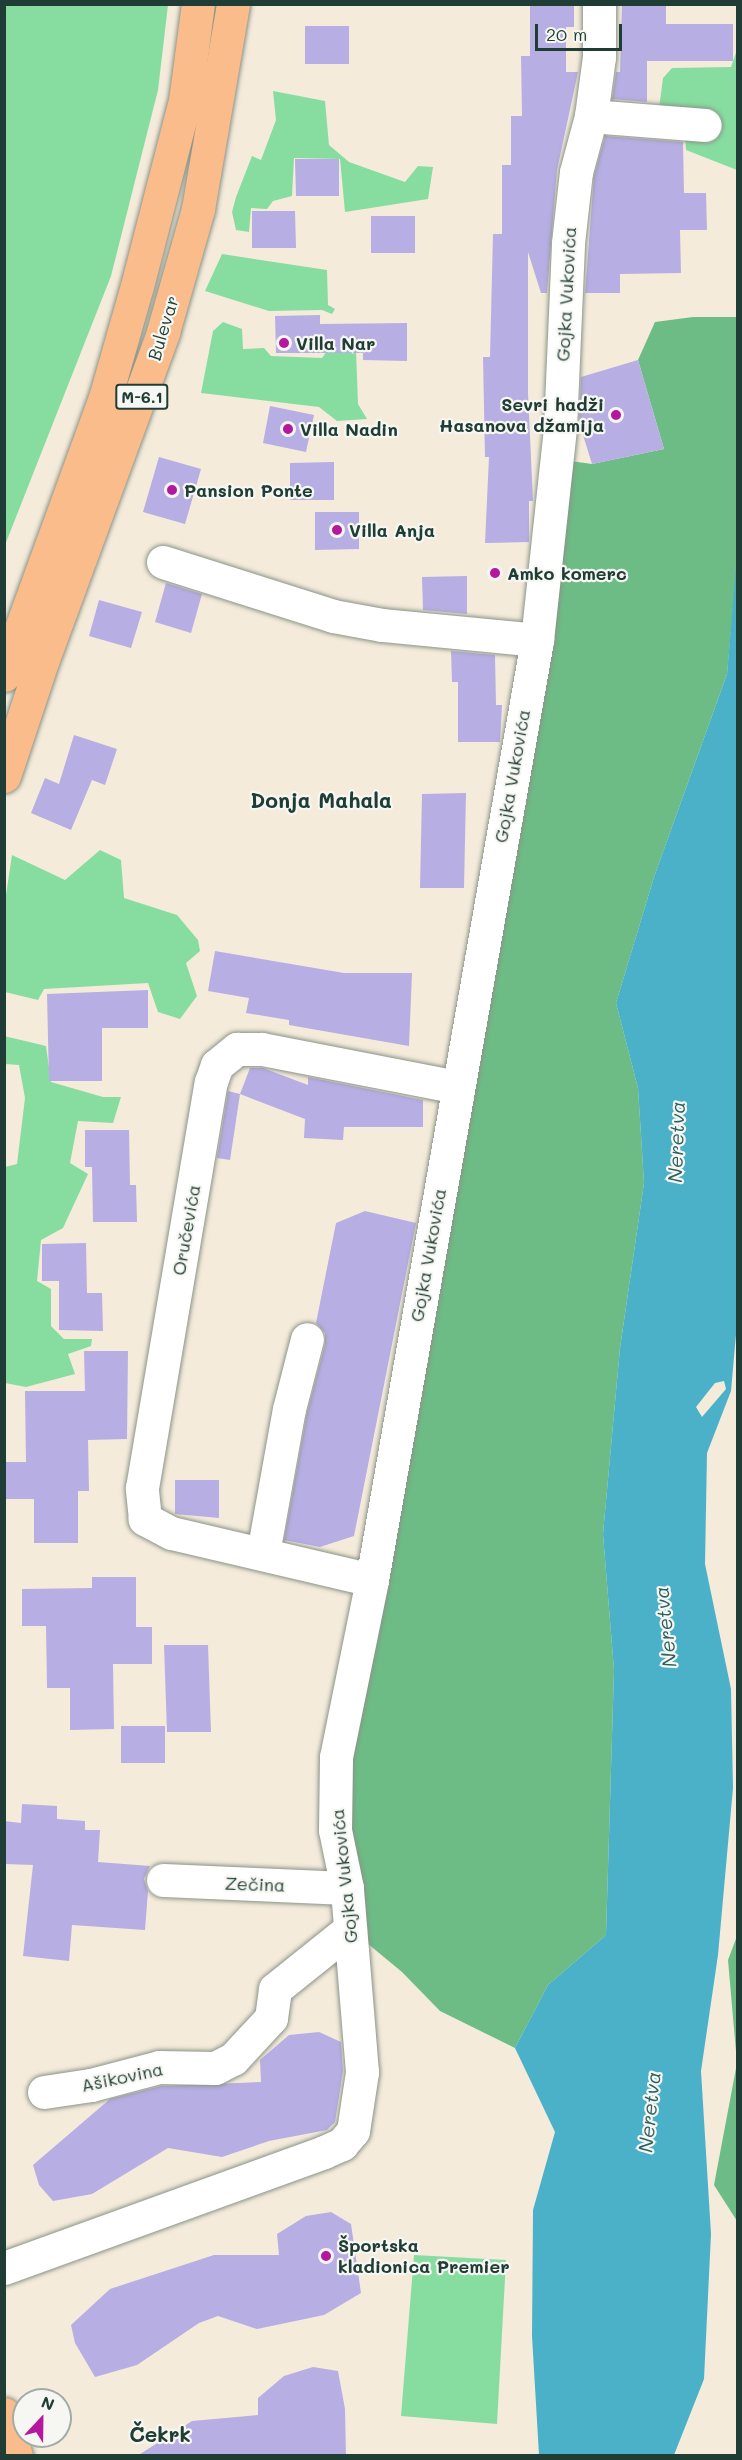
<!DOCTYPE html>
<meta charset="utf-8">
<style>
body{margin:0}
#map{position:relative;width:742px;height:2460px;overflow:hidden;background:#f4ebdb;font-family:Mali,sans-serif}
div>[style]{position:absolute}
.green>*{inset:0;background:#87dda0}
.forest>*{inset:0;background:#6dbc86}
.water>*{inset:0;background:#4ab1c9}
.building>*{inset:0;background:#b7aee4}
.roads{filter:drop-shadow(0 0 2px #8a9488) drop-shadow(0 0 2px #8a9488)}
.minor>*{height:33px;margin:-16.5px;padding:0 16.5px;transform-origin:16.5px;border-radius:16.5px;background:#fff}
.major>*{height:33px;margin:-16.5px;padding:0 16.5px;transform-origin:16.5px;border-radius:16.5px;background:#fabc8b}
.dots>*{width:16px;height:16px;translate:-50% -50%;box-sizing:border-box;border:3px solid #f6f6f2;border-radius:50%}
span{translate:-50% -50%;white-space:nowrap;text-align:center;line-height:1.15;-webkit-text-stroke:4.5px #f6f6f2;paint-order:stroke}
.shield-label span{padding:2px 4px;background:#f6f6f2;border:2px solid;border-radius:4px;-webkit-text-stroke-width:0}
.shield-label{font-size:16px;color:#1f3d34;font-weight:700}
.street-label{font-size:18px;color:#1f3d34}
.poi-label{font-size:18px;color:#1f3d34;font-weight:700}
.left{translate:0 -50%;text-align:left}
.right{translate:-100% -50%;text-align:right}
.water-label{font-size:20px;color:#2c6061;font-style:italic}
.quarter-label{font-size:21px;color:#1f3d34;font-weight:700}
.frame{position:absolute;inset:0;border:6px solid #1f3d34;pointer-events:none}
.north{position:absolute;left:12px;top:2388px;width:60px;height:60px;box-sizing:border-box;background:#f6f6f2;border:2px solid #a0aca6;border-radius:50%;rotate:22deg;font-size:16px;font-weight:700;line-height:24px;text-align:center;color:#1f3d34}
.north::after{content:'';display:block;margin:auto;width:21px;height:27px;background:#b5179e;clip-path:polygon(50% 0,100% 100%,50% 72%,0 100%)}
.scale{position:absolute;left:535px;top:24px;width:87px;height:27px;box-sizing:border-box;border:3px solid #1f3d34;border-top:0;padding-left:8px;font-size:18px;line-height:21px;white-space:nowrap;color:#1f3d34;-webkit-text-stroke:4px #f6f6f2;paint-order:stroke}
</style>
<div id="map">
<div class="green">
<div style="clip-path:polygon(5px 4px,168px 5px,158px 90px,111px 276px,5px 545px)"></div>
<div style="clip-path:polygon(737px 50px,737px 170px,686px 150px,685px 132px,658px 116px,663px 78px,672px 68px,731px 67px)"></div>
<div style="clip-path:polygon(273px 91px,325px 101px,329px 145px,349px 162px,405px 182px,418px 166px,433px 167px,428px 199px,345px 212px,340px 159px,294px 158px,292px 196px,273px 201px,267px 209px,251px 208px,249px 232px,236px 230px,232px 212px,236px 197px,252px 156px,261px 160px,276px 120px)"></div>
<div style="clip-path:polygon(222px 254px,327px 270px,328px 305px,335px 309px,332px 314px,322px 310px,269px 311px,205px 291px)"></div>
<div style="clip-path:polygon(223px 322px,242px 329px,243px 349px,264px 348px,271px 356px,322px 358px,330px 347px,356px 350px,358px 404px,367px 419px,337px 421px,319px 407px,201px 393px,213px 331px)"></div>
<div style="clip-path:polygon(100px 850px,121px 860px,124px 898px,177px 915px,198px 940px,200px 951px,186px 963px,197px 996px,180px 1019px,158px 1012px,148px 983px,44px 989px,38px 1000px,5px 992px,4px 908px,12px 855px,65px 880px)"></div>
<div style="clip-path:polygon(4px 1036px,46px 1046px,51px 1082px,103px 1097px,121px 1097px,113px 1123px,78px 1121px,70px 1163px,88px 1174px,63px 1228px,41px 1240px,37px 1281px,51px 1289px,51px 1326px,64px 1339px,92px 1339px,91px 1346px,68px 1354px,75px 1374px,26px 1387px,5px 1383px,5px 1167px,17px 1164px,25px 1098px,19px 1065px,5px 1064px)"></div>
<div style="clip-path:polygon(414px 2255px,506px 2260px,497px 2424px,401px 2416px)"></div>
</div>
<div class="forest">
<div style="clip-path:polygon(693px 317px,737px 317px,738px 555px,727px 674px,654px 877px,616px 1003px,638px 1088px,644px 1183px,620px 1348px,603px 1534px,614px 1670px,606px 1935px,548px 1985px,515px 2048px,440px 2011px,402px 1972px,350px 1929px,335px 1830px,556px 459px,592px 464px,664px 449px,638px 360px,655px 322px)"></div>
<div style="clip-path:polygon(737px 1936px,738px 2221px,737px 2221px,714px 2185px,737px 2063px,728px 1960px)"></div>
</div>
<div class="water">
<div style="clip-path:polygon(evenodd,737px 555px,738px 1312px,731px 1391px,707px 1453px,705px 1564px,731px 1689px,733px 1788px,718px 1955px,701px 2071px,711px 2234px,704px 2379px,674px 2455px,539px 2455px,532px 2336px,533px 2210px,555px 2132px,515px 2048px,548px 1985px,606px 1935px,614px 1670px,603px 1534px,620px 1348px,644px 1183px,638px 1088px,616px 1003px,654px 877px,727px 674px,737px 555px,724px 1381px,726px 1389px,702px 1417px,696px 1407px,715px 1383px,724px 1381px)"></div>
</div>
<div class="building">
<div style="clip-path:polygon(530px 4px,574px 4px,574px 27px,566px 27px,566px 72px,578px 72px,557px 170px,547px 293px,541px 293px,528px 252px,528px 393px,533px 501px,529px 501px,529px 542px,485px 543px,489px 457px,485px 457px,483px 357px,490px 357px,493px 234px,502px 234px,502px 165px,511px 165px,511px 116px,522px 116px,521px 56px,530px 56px)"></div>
<div style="clip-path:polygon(622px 4px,666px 4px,666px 24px,733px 24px,733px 61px,647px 61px,647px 102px,612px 99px,616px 72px,620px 72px)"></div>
<div style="clip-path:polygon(305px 26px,349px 26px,349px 64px,305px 64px)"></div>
<div style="clip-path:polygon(605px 136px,683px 142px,684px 193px,706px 193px,707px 230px,680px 230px,681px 273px,620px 274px,620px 293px,585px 293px,594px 176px)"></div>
<div style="clip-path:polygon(295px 159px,339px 159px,339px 196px,296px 196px)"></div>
<div style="clip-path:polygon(252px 211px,295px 211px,296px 248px,252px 248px)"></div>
<div style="clip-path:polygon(371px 216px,415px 216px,415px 253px,371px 253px)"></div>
<div style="clip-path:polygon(320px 315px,320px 324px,407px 323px,407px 361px,363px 360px,363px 353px,276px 353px,275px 316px)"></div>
<div style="clip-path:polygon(638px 360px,664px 449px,592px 464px,579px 422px,581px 377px)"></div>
<div style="clip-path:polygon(270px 406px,314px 415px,306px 452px,263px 443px)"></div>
<div style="clip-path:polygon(159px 457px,201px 469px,185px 524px,143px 512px)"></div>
<div style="clip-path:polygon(334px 462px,334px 500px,290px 500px,290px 463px)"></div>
<div style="clip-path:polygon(315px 512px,359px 512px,359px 549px,315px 550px)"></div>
<div style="clip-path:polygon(467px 576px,467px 614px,423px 610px,422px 577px)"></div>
<div style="clip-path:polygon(166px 583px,202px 594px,191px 633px,155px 622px)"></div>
<div style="clip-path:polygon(99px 600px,142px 612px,131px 648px,89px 636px)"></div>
<div style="clip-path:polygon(451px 651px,495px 655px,496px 705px,502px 705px,500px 742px,458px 742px,458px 682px,452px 682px)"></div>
<div style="clip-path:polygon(74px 735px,117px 749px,105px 785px,92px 780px,71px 830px,31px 813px,45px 778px,59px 784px)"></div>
<div style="clip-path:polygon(466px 793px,464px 888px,420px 888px,422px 794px)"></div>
<div style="clip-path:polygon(215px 951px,344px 973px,412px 973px,409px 1046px,289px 1025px,289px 1020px,246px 1013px,249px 998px,208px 991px)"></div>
<div style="clip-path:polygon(148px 990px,148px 1028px,102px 1028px,102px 1081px,49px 1081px,47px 994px)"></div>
<div style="clip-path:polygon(250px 1068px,263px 1068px,308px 1085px,308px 1077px,423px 1100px,423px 1127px,344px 1127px,343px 1140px,304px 1138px,305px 1119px,240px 1094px)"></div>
<div style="clip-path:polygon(228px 1091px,240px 1094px,230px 1160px,217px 1158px)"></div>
<div style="clip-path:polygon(85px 1130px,129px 1130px,130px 1185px,136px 1185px,137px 1222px,93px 1222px,92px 1167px,85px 1167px)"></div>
<div style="clip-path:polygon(365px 1211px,416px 1223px,354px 1536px,320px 1547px,284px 1540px,307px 1413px,325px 1344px,325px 1333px,316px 1323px,336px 1223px)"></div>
<div style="clip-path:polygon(86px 1243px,87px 1293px,102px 1293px,103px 1331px,59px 1330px,59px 1281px,42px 1281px,42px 1244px)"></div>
<div style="clip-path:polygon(84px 1351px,128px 1351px,127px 1439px,88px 1440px,89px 1491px,78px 1491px,78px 1543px,34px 1543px,34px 1499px,4px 1499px,4px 1462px,26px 1462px,25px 1391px,85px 1391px)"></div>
<div style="clip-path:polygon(175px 1480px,219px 1480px,219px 1518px,175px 1514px)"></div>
<div style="clip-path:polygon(92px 1577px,136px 1577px,136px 1627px,152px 1627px,152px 1664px,113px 1664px,114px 1729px,70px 1730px,70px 1688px,47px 1688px,46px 1626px,22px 1626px,22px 1589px,92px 1588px)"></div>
<div style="clip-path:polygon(164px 1645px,208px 1645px,211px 1732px,167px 1732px)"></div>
<div style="clip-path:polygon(121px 1726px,165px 1726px,165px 1763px,121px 1763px)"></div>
<div style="clip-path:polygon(22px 1804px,57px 1806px,57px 1819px,85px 1821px,85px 1830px,100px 1830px,98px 1862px,150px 1866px,144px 1879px,148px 1891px,145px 1930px,72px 1925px,69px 1961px,23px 1956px,33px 1865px,4px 1864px,4px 1821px,21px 1823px)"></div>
<div style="clip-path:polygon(319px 2032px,341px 2042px,343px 2071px,335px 2122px,327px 2130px,269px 2141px,222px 2157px,168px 2148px,92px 2194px,53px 2201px,39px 2185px,33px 2165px,110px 2099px,161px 2086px,261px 2082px,260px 2060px,289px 2035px)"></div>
<div style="clip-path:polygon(331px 2212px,351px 2224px,361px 2293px,324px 2315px,257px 2329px,218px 2316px,199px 2323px,137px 2365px,95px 2377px,75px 2343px,71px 2325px,110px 2289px,214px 2255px,279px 2255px,277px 2234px,306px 2216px)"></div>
<div style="clip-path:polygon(313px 2367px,338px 2371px,345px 2409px,346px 2456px,137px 2456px,192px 2421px,258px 2415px,258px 2398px,284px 2376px)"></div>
</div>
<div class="roads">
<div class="minor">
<div style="left:591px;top:116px;width:114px;rotate:4.5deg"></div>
<div style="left:163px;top:562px;width:178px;rotate:17.6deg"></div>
<div style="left:333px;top:616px;width:50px;rotate:10.4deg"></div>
<div style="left:382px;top:625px;width:156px;rotate:5.5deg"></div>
<div style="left:263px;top:1553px;width:146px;rotate:-79.8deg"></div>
<div style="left:289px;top:1409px;width:72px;rotate:-75.6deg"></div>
<div style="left:372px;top:1580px;width:206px;rotate:-166.8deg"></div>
<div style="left:171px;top:1533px;width:30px;rotate:-152deg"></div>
<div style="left:145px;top:1519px;width:31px;rotate:-96deg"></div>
<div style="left:142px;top:1488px;width:412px;rotate:-80.4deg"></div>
<div style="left:211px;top:1082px;width:18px;rotate:-71deg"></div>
<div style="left:217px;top:1065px;width:26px;rotate:-39deg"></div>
<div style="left:237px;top:1049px;width:25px"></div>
<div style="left:262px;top:1049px;width:199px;rotate:11deg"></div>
<div style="left:163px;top:1880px;width:184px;rotate:2.5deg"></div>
<div style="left:44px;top:2092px;width:48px;rotate:-8.5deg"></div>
<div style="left:91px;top:2085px;width:70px;rotate:-14.8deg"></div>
<div style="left:159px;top:2067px;width:56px;rotate:1deg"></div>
<div style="left:215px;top:2068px;width:20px;rotate:-27deg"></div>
<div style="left:233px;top:2059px;width:56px;rotate:-47.2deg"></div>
<div style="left:271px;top:2018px;width:29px;rotate:-82deg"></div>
<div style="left:275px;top:1989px;width:96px;rotate:-38.7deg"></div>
<div style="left:4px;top:2268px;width:340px;rotate:-19.9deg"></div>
<div style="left:324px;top:2152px;width:20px;rotate:-24deg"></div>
<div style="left:342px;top:2144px;width:17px;rotate:-50deg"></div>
<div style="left:353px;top:2131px;width:60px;rotate:-81.3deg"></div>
<div style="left:362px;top:2072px;width:185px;rotate:-94.7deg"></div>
<div style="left:347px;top:1888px;width:59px;rotate:-101.7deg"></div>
<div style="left:335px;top:1830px;width:73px;rotate:-89.2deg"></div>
<div style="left:336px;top:1757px;width:181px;rotate:-78.5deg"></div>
<div style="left:372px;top:1580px;width:954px;rotate:-80.04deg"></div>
<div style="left:537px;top:640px;width:213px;rotate:-83.8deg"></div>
<div style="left:560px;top:428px;width:185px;rotate:-87.5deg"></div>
<div style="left:568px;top:243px;width:71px;rotate:-83.6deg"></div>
<div style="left:576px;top:172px;width:58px;rotate:-75deg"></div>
<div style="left:591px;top:116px;width:60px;rotate:-82.3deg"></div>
<div style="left:599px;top:57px;width:53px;rotate:-90deg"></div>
</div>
<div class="major">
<div style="left:4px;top:675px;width:295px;rotate:-70deg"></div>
<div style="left:105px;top:398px;width:116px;rotate:-74.1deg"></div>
<div style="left:137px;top:286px;width:191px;rotate:-75.5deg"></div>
<div style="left:185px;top:101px;width:98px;rotate:-82.4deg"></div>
<div style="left:4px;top:776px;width:123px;rotate:-71.6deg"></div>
<div style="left:43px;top:659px;width:348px;rotate:-69.8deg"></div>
<div style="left:163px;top:332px;width:128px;rotate:-74.1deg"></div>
<div style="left:198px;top:209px;width:208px;rotate:-80.3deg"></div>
<div style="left:4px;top:2414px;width:44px;rotate:74.1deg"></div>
</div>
</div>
<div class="dots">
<div style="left:284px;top:343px;background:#b5179e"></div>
<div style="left:616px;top:415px;background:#b5179e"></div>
<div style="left:288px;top:429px;background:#b5179e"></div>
<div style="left:172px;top:490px;background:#b5179e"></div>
<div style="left:337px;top:530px;background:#b5179e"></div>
<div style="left:495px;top:573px;background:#b5179e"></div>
<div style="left:326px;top:2256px;background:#b5179e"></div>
</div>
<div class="shield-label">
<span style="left:142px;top:397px">M-6.1</span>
</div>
<div class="street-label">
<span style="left:566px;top:294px;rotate:-87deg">Gojka Vukovića</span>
<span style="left:163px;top:328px;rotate:-73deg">Bulevar</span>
<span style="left:512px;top:776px;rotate:-80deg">Gojka Vukovića</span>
<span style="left:186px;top:1230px;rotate:-80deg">Oručevića</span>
<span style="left:428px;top:1255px;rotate:-80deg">Gojka Vukovića</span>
<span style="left:344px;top:1876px;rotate:-96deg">Gojka Vukovića</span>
<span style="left:255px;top:1884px;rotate:2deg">Zečina</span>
<span style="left:122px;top:2077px;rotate:-12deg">Ašikovina</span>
</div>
<div class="poi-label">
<span class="left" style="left:296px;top:343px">Villa Nar</span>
<span class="right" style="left:604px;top:415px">Sevri hadži<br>Hasanova džamija</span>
<span class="left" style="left:300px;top:429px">Villa Nadin</span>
<span class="left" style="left:184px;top:490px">Pansion Ponte</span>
<span class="left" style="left:349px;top:530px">Villa Anja</span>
<span class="left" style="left:507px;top:573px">Amko komerc</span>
<span class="left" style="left:338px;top:2256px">Športska<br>kladionica Premier</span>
</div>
<div class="water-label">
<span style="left:676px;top:1142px;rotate:-88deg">Neretva</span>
<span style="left:665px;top:1627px;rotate:-96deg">Neretva</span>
<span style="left:649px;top:2112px;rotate:-84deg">Neretva</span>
</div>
<div class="quarter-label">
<span style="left:321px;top:800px">Donja Mahala</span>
<span style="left:160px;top:2434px">Čekrk</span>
</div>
<div class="frame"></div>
<div class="north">N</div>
<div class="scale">20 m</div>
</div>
